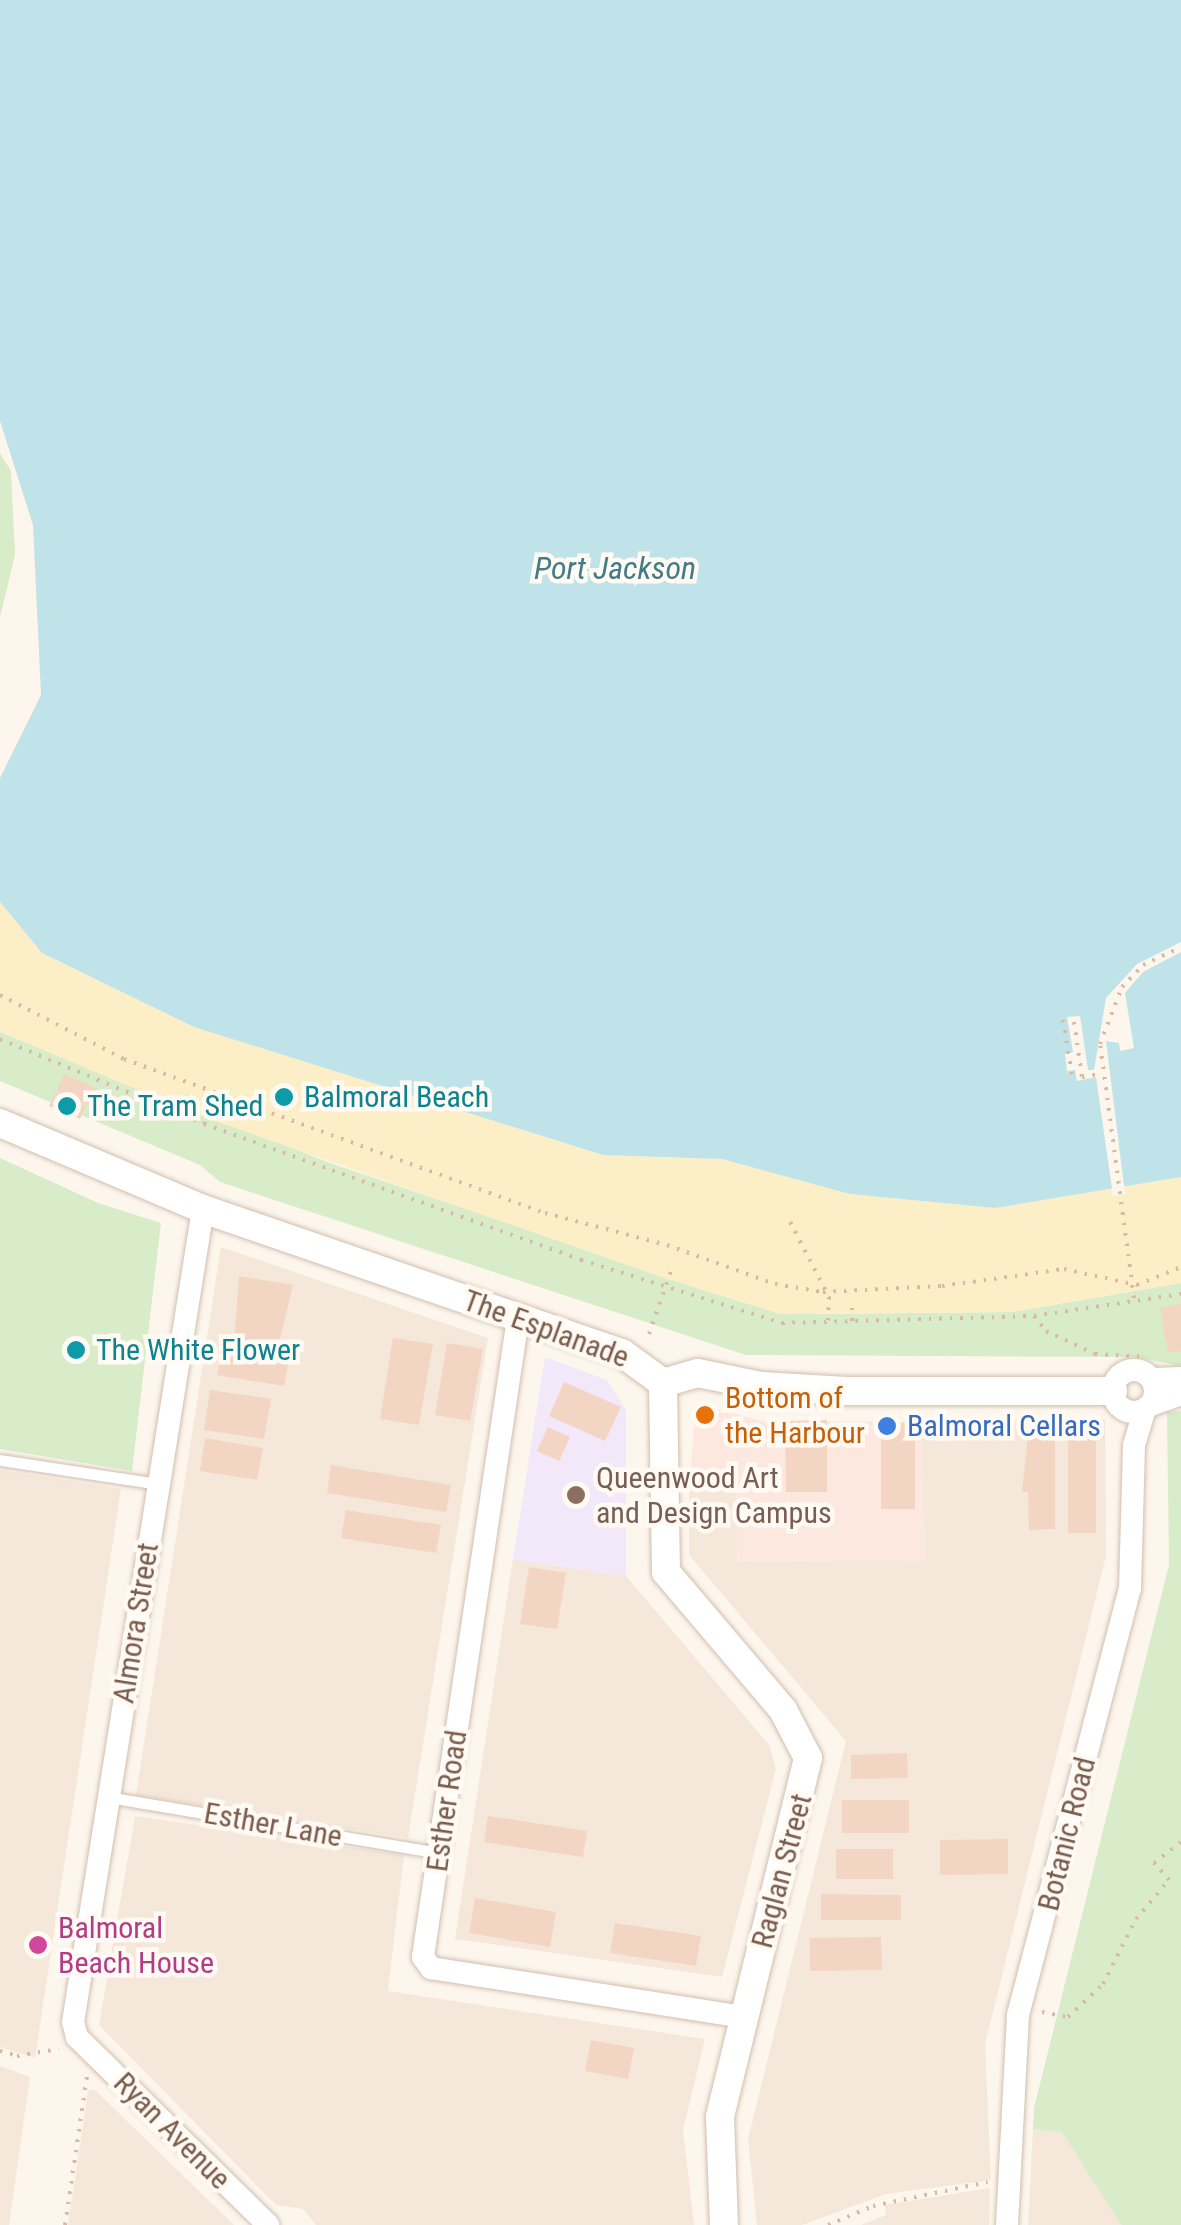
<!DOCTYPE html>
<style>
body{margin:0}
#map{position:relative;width:1181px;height:2225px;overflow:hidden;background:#fdf6ec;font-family:"Roboto Condensed",sans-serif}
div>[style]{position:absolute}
.residential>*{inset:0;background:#f5e8da}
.commercial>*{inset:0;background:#fde8e0}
.education>*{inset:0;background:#f3e8fa}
.green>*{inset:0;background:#d8ecc9}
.sand>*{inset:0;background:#fcefc7}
.water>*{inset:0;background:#bfe3e8}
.pier>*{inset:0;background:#fdf6ec}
.building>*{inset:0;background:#f3d5c3}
.path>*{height:4px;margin-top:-2px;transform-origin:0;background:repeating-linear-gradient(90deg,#d9b8a5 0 2.5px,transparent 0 10.5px)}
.roads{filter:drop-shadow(0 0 2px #d1beb0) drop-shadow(0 0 2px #d1beb0)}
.service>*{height:11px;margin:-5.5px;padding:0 5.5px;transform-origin:5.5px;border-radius:5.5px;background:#fff}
.minor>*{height:22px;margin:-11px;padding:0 11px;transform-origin:11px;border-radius:11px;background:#fff}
.minor>.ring{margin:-11px;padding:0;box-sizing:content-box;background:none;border:22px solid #fff;border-radius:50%}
.tertiary>*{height:28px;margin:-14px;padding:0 14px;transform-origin:14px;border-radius:14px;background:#fff}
.path-bridge>*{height:4px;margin-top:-2px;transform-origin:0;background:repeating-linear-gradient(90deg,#d9b8a5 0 2.5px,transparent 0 10.5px)}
.dots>*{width:28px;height:28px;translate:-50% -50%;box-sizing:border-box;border:5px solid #fffaf3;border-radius:50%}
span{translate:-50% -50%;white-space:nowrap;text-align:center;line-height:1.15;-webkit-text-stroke:9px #fffaf3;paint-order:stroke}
.culture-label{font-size:30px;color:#0d838f}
.left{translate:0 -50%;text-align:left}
.street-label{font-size:30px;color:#7a5c4d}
.food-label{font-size:30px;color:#c56008}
.shop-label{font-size:30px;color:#366cbe}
.education-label{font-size:30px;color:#785e54}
.hotel-label{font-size:30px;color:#b23c85}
.water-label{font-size:32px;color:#437c86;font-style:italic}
</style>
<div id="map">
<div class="residential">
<div style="clip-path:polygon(221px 1247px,488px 1338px,408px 1838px,136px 1795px)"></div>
<div style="clip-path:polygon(1105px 1419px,1106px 1556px,985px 2044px,991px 2180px,886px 2194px,802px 2225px,757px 2225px,748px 2139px,846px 1741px,689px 1555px,689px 1490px,736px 1491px,738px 1562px,924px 1560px,921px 1421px)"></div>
<div style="clip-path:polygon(0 1470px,121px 1489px,35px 2058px,0 2047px)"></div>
<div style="clip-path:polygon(513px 1559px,626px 1576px,770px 1746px,776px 1769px,722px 1977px,455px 1939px)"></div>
<div style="clip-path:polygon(135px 1816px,404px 1855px,388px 1991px,705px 2039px,683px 2130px,694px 2225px,316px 2225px,303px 2209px,276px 2205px,99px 2025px)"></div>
<div style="clip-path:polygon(0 2066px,30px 2077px,9px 2225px,0 2225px)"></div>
<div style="clip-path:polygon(94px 2089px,234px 2225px,68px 2225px,88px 2091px)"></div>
<div style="clip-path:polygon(1033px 2129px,1062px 2131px,1121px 2225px,1028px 2225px)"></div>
<div style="clip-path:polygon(990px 2188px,989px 2225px,861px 2225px,886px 2215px,885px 2205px)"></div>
</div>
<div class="commercial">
<div style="clip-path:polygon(696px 1403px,766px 1422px,921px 1421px,924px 1561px,737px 1562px,736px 1492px,689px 1490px)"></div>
</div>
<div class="education">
<div style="clip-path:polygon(545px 1357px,607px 1380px,626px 1410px,626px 1576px,513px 1559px)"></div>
</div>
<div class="green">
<div style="clip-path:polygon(0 453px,11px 471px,15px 555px,0 617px)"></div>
<div style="clip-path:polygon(0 1032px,330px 1163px,744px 1303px,818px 1314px,1011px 1312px,1181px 1283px,1181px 1366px,1136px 1357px,746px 1355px,220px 1182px,200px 1165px,0 1081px)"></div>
<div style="clip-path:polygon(0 1158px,98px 1203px,161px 1223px,132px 1471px,0 1449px)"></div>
<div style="clip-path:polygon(1181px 1411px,1181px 2225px,1121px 2225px,1062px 2132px,1033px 2129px,1034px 2108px,1169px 1565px,1167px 1412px)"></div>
</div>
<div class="sand">
<div style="clip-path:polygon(0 902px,42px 953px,194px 1027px,603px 1155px,722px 1159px,850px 1194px,995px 1208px,1181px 1177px,1181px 1283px,1011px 1312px,780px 1314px,664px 1278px,195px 1114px,0 1032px)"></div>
</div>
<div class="water">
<div style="clip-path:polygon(0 0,1181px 0,1181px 1177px,995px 1208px,850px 1194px,722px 1159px,603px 1155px,194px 1027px,42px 953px,0 902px,0 778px,41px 695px,33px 525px,0 421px)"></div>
</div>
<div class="pier">
<div style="clip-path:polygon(1181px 942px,1181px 952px,1143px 972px,1125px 993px,1134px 1048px,1120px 1051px,1119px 1043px,1106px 1041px,1125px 1194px,1113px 1196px,1096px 1077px,1077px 1081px,1075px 1070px,1067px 1071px,1065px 1054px,1073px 1052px,1067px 1017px,1080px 1016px,1088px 1070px,1094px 1070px,1106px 998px,1137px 964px)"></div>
</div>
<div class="building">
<div style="clip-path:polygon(64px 1074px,96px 1088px,89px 1105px,56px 1091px)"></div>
<div style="clip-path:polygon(55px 1093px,86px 1106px,80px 1119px,49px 1106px)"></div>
<div style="clip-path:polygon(239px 1276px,293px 1285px,277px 1352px,290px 1354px,284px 1386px,217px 1375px,223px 1342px,234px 1343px)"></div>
<div style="clip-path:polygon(1181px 1304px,1181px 1351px,1168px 1353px,1160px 1308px)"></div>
<div style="clip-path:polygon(393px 1338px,433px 1344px,419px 1425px,380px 1419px)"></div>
<div style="clip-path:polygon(447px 1343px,483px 1349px,470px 1421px,435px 1415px)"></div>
<div style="clip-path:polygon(564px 1382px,621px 1407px,605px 1441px,549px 1416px)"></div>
<div style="clip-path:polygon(210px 1390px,271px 1399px,264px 1439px,204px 1430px)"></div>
<div style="clip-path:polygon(827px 1420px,827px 1492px,786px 1492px,785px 1421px)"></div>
<div style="clip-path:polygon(881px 1423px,915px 1423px,915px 1509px,881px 1509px)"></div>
<div style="clip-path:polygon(548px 1427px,570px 1437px,559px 1461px,537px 1451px)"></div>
<div style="clip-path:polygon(1028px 1436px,1055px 1436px,1055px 1529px,1029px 1530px,1028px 1492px,1022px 1492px)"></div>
<div style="clip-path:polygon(1068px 1436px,1096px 1436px,1096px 1533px,1068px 1533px)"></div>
<div style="clip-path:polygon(205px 1438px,263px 1448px,257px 1480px,200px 1471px)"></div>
<div style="clip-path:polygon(331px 1465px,451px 1485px,446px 1512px,327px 1493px)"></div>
<div style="clip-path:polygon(346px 1510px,441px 1525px,436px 1553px,341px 1538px)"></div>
<div style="clip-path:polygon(529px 1567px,566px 1573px,557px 1629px,520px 1624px)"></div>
<div style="clip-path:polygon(907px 1753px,908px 1778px,851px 1779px,851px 1755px)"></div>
<div style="clip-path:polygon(842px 1800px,909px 1800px,909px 1833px,842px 1833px)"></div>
<div style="clip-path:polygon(488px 1816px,587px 1831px,583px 1857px,484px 1842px)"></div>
<div style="clip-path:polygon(1008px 1839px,1008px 1874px,940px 1875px,940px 1840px)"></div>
<div style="clip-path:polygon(836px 1849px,893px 1849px,893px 1879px,836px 1879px)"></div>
<div style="clip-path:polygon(821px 1894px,901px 1895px,901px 1920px,821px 1920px)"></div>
<div style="clip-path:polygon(475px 1898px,556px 1912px,550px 1947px,469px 1933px)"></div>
<div style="clip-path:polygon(615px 1923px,701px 1936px,696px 1966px,610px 1953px)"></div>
<div style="clip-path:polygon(881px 1937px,882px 1970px,810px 1971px,810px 1938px)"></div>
<div style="clip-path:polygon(591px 2040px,634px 2048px,628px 2079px,585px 2071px)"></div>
</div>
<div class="path">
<div style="left:0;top:995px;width:140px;rotate:27.3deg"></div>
<div style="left:124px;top:1059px;width:448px;rotate:20.1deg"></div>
<div style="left:545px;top:1213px;width:126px;rotate:14.7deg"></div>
<div style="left:667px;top:1245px;width:115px;rotate:19.9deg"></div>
<div style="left:775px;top:1284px;width:49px;rotate:9.5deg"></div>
<div style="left:823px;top:1292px;width:119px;rotate:-2.9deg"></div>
<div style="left:942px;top:1286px;width:123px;rotate:-7.9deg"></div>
<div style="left:1064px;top:1269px;width:75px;rotate:12.4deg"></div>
<div style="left:1137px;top:1285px;width:48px;rotate:-22.2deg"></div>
<div style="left:1063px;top:1020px;width:62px;rotate:80.7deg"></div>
<div style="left:1074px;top:1022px;width:56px;rotate:81.7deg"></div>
<div style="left:1082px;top:1077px;width:19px;rotate:-9deg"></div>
<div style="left:0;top:1039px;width:221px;rotate:22.6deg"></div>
<div style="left:204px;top:1124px;width:401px;rotate:19.8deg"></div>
<div style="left:581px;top:1260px;width:211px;rotate:17.4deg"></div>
<div style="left:782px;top:1323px;width:252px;rotate:-1.6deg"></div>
<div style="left:1034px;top:1316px;width:149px;rotate:-8.5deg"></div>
<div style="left:204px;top:1124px;width:16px;rotate:-68deg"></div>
<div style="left:790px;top:1222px;width:85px;rotate:62.5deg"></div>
<div style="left:829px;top:1297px;width:24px;rotate:92deg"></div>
<div style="left:852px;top:1308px;width:13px;rotate:90deg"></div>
<div style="left:1034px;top:1316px;width:19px;rotate:51deg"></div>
<div style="left:1046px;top:1331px;width:54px;rotate:25.1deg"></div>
<div style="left:1095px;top:1354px;width:52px;rotate:3.3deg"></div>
<div style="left:649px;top:1334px;width:67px;rotate:-70.8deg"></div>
<div style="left:1042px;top:2012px;width:26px;rotate:11deg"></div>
<div style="left:1068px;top:2017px;width:48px;rotate:-43.3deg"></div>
<div style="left:1103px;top:1984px;width:73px;rotate:-63.1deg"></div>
<div style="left:1136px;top:1919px;width:51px;rotate:-49.8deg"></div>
<div style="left:1169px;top:1880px;width:23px;rotate:-131deg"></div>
<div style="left:1154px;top:1863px;width:34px;rotate:-38deg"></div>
<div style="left:0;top:2051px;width:18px;rotate:16deg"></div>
<div style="left:17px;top:2056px;width:42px;rotate:-9.7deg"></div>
<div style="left:65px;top:2225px;width:151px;rotate:-81.6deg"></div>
<div style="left:828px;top:2225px;width:49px;rotate:-22.9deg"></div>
<div style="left:873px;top:2206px;width:117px;rotate:-11.8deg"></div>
</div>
<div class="roads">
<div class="service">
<div style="left:0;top:1460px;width:161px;rotate:8.6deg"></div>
<div style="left:108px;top:1797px;width:336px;rotate:9.6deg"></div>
</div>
<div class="minor">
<div style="left:203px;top:1209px;width:823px;rotate:99.08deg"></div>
<div style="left:73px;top:2022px;width:16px;rotate:75deg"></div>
<div style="left:77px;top:2037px;width:268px;rotate:44.5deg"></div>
<div style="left:518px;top:1318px;width:646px;rotate:98.46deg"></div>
<div style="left:423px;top:1957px;width:14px;rotate:54deg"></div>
<div style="left:431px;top:1968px;width:316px;rotate:8.9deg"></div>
<div class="ring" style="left:1113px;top:1370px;width:20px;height:20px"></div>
<div style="left:1153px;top:1379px;width:28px;rotate:-2deg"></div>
<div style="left:1151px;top:1405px;width:32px;rotate:-20deg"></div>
<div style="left:1007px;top:2225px;width:210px;rotate:-87deg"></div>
<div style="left:1018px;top:2015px;width:440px;rotate:-75.3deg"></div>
<div style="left:1130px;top:1589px;width:144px;rotate:-88.4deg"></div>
<div style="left:1134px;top:1445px;width:37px;rotate:-73deg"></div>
</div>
<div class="tertiary">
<div style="left:0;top:1123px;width:220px;rotate:23deg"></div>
<div style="left:203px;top:1209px;width:443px;rotate:19deg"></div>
<div style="left:622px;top:1353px;width:51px;rotate:36.2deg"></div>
<div style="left:663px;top:1383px;width:189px;rotate:89.1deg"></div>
<div style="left:666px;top:1572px;width:181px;rotate:49.7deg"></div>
<div style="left:783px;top:1710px;width:54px;rotate:62.5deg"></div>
<div style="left:808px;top:1758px;width:370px;rotate:103.8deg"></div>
<div style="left:720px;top:2117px;width:108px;rotate:87.9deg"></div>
<div style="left:663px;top:1383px;width:36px;rotate:-16deg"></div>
<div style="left:698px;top:1373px;width:64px;rotate:11.7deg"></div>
<div style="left:761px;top:1386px;width:86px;rotate:3.3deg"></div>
<div style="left:847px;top:1391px;width:266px"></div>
</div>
</div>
<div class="path-bridge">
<div style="left:1134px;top:1298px;width:256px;rotate:-97.6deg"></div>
<div style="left:1100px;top:1044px;width:61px;rotate:-68.9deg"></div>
<div style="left:1122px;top:987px;width:30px;rotate:-46deg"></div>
<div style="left:1143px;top:965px;width:42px;rotate:-25.3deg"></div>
</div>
<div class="dots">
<div style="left:284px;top:1097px;background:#0f9aa8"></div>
<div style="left:67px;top:1106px;background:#0f9aa8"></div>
<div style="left:76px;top:1350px;background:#0f9aa8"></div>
<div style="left:705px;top:1415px;background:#e8710a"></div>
<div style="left:887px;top:1426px;background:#3f7fe0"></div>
<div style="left:576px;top:1495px;background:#8d6e63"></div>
<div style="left:38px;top:1945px;background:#d1479c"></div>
</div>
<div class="culture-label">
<span class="left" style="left:304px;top:1097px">Balmoral Beach</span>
<span class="left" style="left:87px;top:1106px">The Tram Shed</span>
<span class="left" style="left:96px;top:1350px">The White Flower</span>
</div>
<div class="street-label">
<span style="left:546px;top:1329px;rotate:20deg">The Esplanade</span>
<span style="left:136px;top:1623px;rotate:-81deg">Almora Street</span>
<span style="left:447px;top:1801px;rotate:-82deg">Esther Road</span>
<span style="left:273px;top:1825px;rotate:10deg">Esther Lane</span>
<span style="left:1067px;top:1834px;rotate:-76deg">Botanic Road</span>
<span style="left:782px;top:1871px;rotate:-75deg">Raglan Street</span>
<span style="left:172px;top:2131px;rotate:45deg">Ryan Avenue</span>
</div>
<div class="food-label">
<span class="left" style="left:725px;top:1415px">Bottom of<br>the Harbour</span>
</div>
<div class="shop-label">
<span class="left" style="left:907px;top:1426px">Balmoral Cellars</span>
</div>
<div class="education-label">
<span class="left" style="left:596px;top:1495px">Queenwood Art<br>and Design Campus</span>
</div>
<div class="hotel-label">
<span class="left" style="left:58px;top:1945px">Balmoral<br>Beach House</span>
</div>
<div class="water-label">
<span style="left:615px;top:568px">Port Jackson</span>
</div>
</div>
